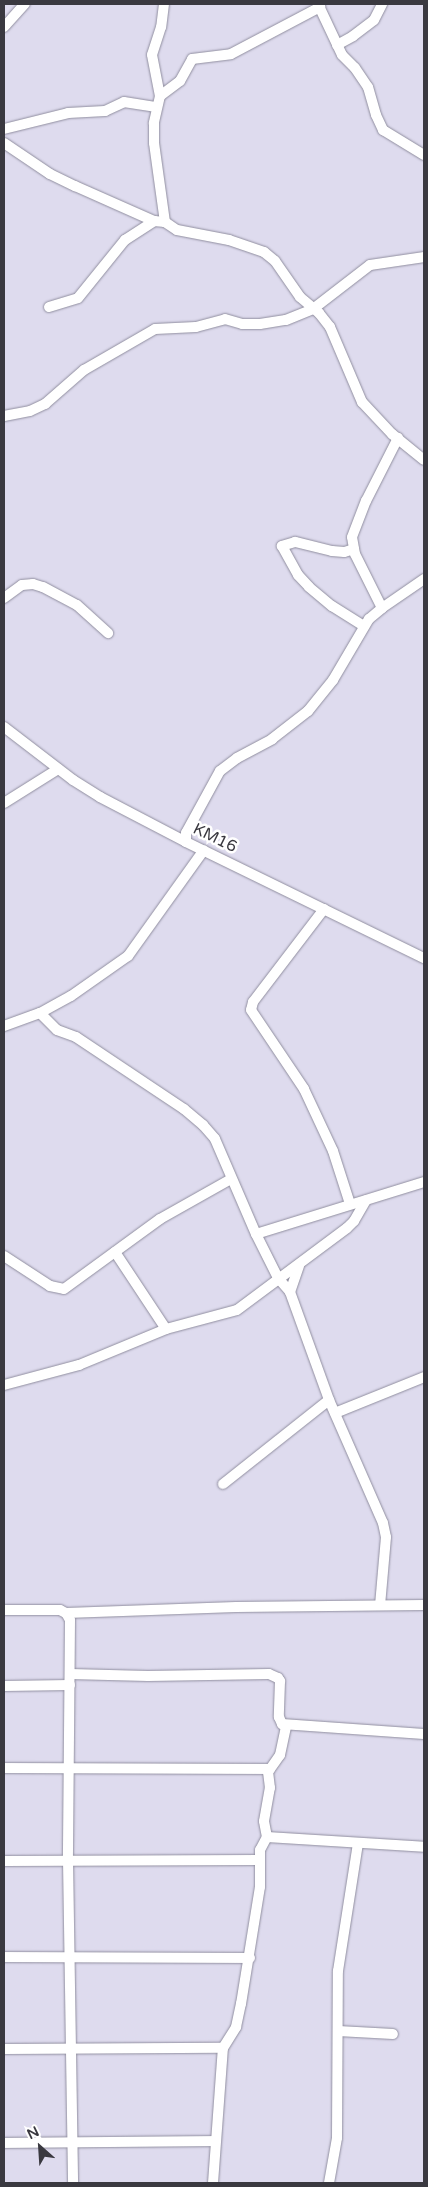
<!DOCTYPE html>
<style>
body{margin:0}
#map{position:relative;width:428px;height:2187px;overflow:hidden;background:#dedbee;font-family:"Varela Round",sans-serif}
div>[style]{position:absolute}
.roads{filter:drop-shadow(0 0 1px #908e9f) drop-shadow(0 0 1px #908e9f)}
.minor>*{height:10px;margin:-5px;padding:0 5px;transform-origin:5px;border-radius:5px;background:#fff}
span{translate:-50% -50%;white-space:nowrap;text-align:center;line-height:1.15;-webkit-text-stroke:5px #fff;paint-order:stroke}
.street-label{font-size:16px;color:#3a3940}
.frame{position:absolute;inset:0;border:5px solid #3a3940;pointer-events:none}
.north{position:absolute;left:15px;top:2122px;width:50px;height:50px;-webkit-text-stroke:4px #fff;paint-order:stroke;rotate:334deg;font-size:14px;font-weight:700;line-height:20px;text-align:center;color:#3a3940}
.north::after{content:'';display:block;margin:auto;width:18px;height:22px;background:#3a3940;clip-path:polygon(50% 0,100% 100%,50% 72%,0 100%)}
</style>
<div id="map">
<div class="roads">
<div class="minor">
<div style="left:164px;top:4px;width:23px;rotate:97deg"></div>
<div style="left:161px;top:27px;width:29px;rotate:108deg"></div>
<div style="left:152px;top:55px;width:42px;rotate:79deg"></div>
<div style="left:160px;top:96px;width:28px;rotate:103deg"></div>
<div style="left:154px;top:123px;width:20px;rotate:90deg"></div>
<div style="left:154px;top:143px;width:80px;rotate:82.1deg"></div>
<div style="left:165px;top:222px;width:14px;rotate:34deg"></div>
<div style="left:177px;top:230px;width:53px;rotate:10.9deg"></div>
<div style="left:229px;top:240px;width:37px;rotate:19deg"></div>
<div style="left:264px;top:252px;width:14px;rotate:39deg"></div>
<div style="left:275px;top:261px;width:44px;rotate:55.2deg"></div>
<div style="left:300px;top:297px;width:25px;rotate:40deg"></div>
<div style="left:319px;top:313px;width:18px;rotate:52deg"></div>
<div style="left:330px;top:327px;width:82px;rotate:66.9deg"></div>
<div style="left:362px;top:402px;width:44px;rotate:46.8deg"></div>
<div style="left:392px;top:434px;width:41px;rotate:39.1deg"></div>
<div style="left:318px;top:4px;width:56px;rotate:64.8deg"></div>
<div style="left:342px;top:55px;width:18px;rotate:45deg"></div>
<div style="left:355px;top:68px;width:23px;rotate:56deg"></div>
<div style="left:368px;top:87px;width:29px;rotate:74deg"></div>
<div style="left:376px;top:115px;width:17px;rotate:65deg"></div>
<div style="left:383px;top:130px;width:48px;rotate:31.4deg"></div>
<div style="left:4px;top:27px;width:31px;rotate:-48deg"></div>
<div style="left:337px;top:45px;width:18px;rotate:-29deg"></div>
<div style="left:353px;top:36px;width:26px;rotate:-37deg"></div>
<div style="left:374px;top:20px;width:18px;rotate:-63deg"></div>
<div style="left:160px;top:96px;width:25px;rotate:-37deg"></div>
<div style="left:180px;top:81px;width:25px;rotate:-61deg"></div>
<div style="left:192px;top:59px;width:39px;rotate:-7deg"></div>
<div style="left:231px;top:54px;width:101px;rotate:-27.8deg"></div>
<div style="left:4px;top:129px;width:66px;rotate:-14deg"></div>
<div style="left:68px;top:113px;width:37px;rotate:-3deg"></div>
<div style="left:105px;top:111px;width:21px;rotate:-25deg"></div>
<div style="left:124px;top:102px;width:33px;rotate:9deg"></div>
<div style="left:4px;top:143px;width:55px;rotate:34deg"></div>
<div style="left:50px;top:174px;width:28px;rotate:26deg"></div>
<div style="left:75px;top:186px;width:86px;rotate:23.9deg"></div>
<div style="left:154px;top:221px;width:11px;rotate:5deg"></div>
<div style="left:49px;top:307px;width:30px;rotate:-17deg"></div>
<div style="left:78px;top:298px;width:75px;rotate:-51deg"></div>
<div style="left:125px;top:240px;width:35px;rotate:-33deg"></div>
<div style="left:4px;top:416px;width:26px;rotate:-11deg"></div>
<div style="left:30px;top:411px;width:17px;rotate:-25deg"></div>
<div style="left:45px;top:404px;width:52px;rotate:-41.1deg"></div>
<div style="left:84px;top:370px;width:82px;rotate:-30deg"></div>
<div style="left:155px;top:329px;width:41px;rotate:-2.8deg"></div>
<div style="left:196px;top:327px;width:30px;rotate:-15deg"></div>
<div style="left:225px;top:319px;width:18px;rotate:16deg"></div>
<div style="left:242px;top:324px;width:18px"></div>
<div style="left:260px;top:324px;width:26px;rotate:-9deg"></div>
<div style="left:286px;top:320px;width:29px;rotate:-22deg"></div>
<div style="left:313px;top:309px;width:72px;rotate:-37.7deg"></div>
<div style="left:370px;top:265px;width:55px;rotate:-8.4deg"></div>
<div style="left:354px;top:549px;width:10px;rotate:163deg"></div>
<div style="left:344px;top:552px;width:12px;rotate:-175deg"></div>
<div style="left:332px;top:551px;width:38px;rotate:-166deg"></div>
<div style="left:295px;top:542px;width:14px;rotate:163deg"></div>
<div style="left:282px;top:546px;width:33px;rotate:61deg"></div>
<div style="left:298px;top:575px;width:16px;rotate:47deg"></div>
<div style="left:309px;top:587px;width:30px;rotate:40deg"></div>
<div style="left:332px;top:606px;width:38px;rotate:32deg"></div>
<div style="left:4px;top:598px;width:22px;rotate:-36deg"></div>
<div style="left:22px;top:585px;width:11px;rotate:-5deg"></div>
<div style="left:33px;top:584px;width:10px;rotate:17deg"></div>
<div style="left:43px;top:587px;width:38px;rotate:28deg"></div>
<div style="left:77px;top:605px;width:42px;rotate:42.1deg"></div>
<div style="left:382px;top:608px;width:60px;rotate:-116.6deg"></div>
<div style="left:355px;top:554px;width:17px;rotate:-100deg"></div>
<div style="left:352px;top:537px;width:39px;rotate:-69deg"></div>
<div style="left:366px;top:501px;width:71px;rotate:-63.1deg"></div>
<div style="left:4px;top:727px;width:87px;rotate:37.5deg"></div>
<div style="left:73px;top:780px;width:32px;rotate:32deg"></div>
<div style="left:100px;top:797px;width:97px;rotate:27.6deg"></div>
<div style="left:186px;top:842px;width:265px;rotate:26deg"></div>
<div style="left:4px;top:803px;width:64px;rotate:-32.2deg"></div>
<div style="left:186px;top:842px;width:9px;rotate:-90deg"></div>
<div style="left:186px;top:833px;width:71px;rotate:-61.3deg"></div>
<div style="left:220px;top:771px;width:21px;rotate:-37deg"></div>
<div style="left:237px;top:758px;width:40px;rotate:-28deg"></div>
<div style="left:272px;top:739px;width:46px;rotate:-37.9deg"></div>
<div style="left:308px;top:711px;width:40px;rotate:-51deg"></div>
<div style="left:333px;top:680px;width:71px;rotate:-59.5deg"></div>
<div style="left:369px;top:619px;width:17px;rotate:-40deg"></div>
<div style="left:382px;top:608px;width:51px;rotate:-34.6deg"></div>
<div style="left:324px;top:909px;width:117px;rotate:127.4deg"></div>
<div style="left:253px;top:1002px;width:8px;rotate:104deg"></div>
<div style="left:251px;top:1010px;width:95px;rotate:56.1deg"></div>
<div style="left:304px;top:1089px;width:68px;rotate:64.9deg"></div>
<div style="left:333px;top:1151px;width:56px;rotate:72.2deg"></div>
<div style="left:40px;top:1013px;width:24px;rotate:45deg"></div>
<div style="left:57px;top:1030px;width:20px;rotate:20deg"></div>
<div style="left:76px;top:1037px;width:130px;rotate:33.7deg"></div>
<div style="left:184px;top:1109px;width:25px;rotate:40deg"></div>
<div style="left:203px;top:1125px;width:18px;rotate:49deg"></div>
<div style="left:215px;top:1139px;width:103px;rotate:66.7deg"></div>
<div style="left:256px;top:1234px;width:49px;rotate:63.4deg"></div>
<div style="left:278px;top:1278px;width:18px;rotate:49deg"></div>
<div style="left:290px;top:1292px;width:115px;rotate:70.1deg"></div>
<div style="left:329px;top:1400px;width:134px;rotate:66.3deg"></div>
<div style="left:383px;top:1523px;width:14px;rotate:78deg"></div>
<div style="left:386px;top:1537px;width:68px;rotate:95deg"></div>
<div style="left:4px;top:1026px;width:38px;rotate:-20deg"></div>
<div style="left:40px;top:1013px;width:35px;rotate:-29deg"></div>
<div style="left:71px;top:996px;width:70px;rotate:-35.1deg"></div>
<div style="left:128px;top:956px;width:130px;rotate:-54.4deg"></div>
<div style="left:256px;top:1234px;width:176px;rotate:-17.2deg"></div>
<div style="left:115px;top:1252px;width:92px;rotate:56.5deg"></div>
<div style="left:4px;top:1256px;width:55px;rotate:33.1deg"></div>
<div style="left:50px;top:1286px;width:14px;rotate:12deg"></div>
<div style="left:64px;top:1289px;width:119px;rotate:-36.1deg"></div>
<div style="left:160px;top:1219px;width:81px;rotate:-29.4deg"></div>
<div style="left:290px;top:1292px;width:28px;rotate:-71deg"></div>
<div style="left:4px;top:1385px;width:78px;rotate:-14.9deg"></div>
<div style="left:79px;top:1365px;width:94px;rotate:-22.5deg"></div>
<div style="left:166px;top:1329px;width:73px;rotate:-15deg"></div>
<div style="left:237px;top:1310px;width:137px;rotate:-36.7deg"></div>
<div style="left:347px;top:1228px;width:10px;rotate:-45deg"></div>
<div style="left:354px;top:1221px;width:24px;rotate:-60deg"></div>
<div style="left:335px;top:1413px;width:96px;rotate:-22deg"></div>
<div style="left:223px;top:1484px;width:135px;rotate:-38.4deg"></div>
<div style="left:4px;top:1610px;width:56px"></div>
<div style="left:60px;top:1610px;width:7px;rotate:27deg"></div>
<div style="left:66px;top:1613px;width:170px;rotate:-2deg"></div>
<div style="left:236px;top:1607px;width:188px;rotate:-0.6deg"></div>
<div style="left:66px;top:1613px;width:8px;rotate:60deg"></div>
<div style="left:70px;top:1620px;width:240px;rotate:90.5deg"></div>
<div style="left:68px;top:1860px;width:323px;rotate:89.1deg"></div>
<div style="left:70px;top:1674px;width:78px;rotate:1.5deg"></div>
<div style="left:148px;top:1676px;width:121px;rotate:-0.9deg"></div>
<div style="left:269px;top:1674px;width:10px;rotate:24deg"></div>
<div style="left:278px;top:1678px;width:4px;rotate:56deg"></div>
<div style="left:280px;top:1681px;width:36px;rotate:92deg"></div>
<div style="left:279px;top:1717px;width:8px;rotate:67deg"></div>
<div style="left:282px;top:1724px;width:142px;rotate:4deg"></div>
<div style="left:4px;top:1686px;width:66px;rotate:-0.9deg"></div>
<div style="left:4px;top:1768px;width:266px;rotate:0.2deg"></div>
<div style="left:267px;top:1837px;width:16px;rotate:-101deg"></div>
<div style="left:264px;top:1821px;width:34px;rotate:-80deg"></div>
<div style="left:270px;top:1788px;width:16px;rotate:-97deg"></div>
<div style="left:268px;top:1772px;width:21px;rotate:-55deg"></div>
<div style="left:280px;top:1755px;width:30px;rotate:-78deg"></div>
<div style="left:4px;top:1861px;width:256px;rotate:-0.2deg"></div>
<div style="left:260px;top:1860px;width:10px;rotate:-90deg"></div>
<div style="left:260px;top:1850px;width:15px;rotate:-62deg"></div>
<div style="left:267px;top:1837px;width:157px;rotate:3.6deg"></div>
<div style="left:4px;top:1957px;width:246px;rotate:0.2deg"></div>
<div style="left:338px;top:2031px;width:55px;rotate:3.1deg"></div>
<div style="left:4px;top:2049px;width:219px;rotate:-0.3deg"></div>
<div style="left:4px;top:2143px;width:211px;rotate:-0.5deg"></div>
<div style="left:213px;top:2183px;width:135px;rotate:-85.8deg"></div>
<div style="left:223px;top:2048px;width:25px;rotate:-58deg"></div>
<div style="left:236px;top:2027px;width:24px;rotate:-78deg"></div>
<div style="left:241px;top:2004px;width:119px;rotate:-80.8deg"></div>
<div style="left:260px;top:1887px;width:27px;rotate:-90deg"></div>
<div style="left:329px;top:2183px;width:46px;rotate:-79.9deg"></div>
<div style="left:337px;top:2138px;width:167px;rotate:-89.7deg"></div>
<div style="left:338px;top:1971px;width:129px;rotate:-81.1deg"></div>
</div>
</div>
<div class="street-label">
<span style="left:215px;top:838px;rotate:26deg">KM16</span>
</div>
<div class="frame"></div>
<div class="north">N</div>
</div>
